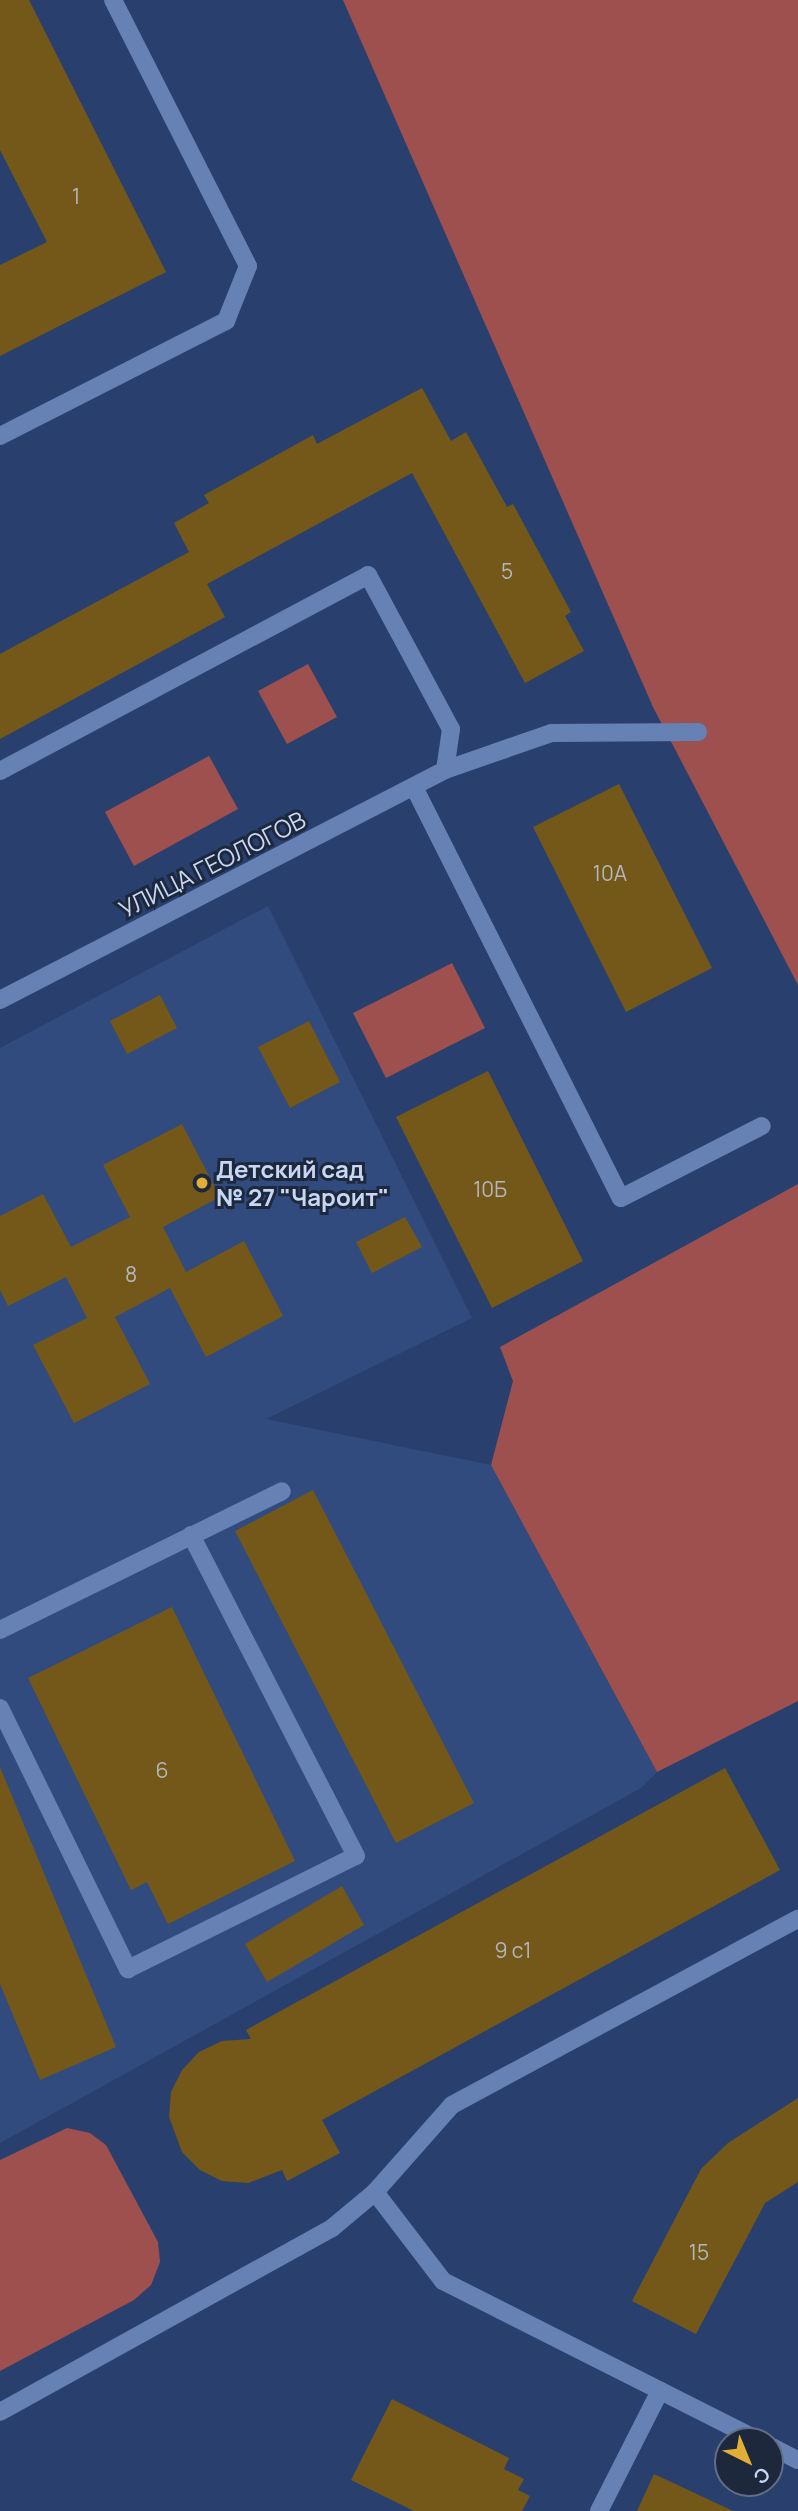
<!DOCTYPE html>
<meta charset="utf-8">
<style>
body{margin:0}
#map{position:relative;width:798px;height:2511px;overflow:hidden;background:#29406e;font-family:Manrope,sans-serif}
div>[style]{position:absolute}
.built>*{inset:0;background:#314b7e}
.green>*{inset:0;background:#9d504e}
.building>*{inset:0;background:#745819}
.minor>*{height:18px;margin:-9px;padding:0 9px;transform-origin:9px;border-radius:9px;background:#6681b4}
.dots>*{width:19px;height:19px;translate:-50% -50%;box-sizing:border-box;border:4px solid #1d283d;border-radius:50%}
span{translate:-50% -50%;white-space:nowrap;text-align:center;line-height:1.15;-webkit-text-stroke:6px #1d283d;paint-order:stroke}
.number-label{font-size:21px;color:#b3b7bc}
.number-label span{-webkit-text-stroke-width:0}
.street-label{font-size:24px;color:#c8d7f3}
.poi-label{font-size:24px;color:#c8d7f3;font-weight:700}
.left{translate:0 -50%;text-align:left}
.north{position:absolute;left:714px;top:2427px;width:70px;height:70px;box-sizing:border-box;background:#1d283d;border:2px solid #616e86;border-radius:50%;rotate:137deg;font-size:19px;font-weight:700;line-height:28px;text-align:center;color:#c8d7f3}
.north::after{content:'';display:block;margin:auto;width:24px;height:32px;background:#e3ae35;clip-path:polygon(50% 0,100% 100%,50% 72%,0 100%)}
</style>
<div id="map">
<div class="built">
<div style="clip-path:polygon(268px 906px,472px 1318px,266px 1419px,491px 1465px,657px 1772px,641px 1788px,0 2143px,0 1048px)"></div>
</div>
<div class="green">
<div style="clip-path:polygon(343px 0,798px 0,798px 985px,653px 707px)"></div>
<div style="clip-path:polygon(308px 664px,337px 717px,287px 744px,258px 691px)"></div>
<div style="clip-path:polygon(209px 756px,238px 809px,134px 866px,105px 812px)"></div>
<div style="clip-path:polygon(452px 963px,485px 1028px,386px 1078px,353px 1013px)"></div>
<div style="clip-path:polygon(798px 1184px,798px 1701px,657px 1772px,491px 1465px,513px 1381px,500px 1347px)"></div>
<div style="clip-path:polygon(67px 2128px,90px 2133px,106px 2145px,158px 2242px,160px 2262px,151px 2285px,134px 2300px,0 2371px,0 2160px)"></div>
</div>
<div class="building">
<div style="clip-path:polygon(0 0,29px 0,166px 272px,0 356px,0 265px,47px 242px,0 150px)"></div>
<div style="clip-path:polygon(422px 388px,451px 441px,466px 432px,507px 507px,513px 504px,571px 612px,565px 616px,584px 651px,525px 683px,412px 473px,207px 584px,225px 617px,0 739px,0 654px,189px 552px,174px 523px,209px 503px,204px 495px,313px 435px,317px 444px)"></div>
<div style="clip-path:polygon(619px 784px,712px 968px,626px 1012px,533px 827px)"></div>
<div style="clip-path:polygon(160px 995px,177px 1028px,127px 1054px,110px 1021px)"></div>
<div style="clip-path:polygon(309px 1021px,340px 1082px,290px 1108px,258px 1047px)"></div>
<div style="clip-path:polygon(488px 1071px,583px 1261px,492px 1308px,396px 1117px)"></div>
<div style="clip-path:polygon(182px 1124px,220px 1197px,163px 1227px,186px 1272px,244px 1241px,283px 1316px,206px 1357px,170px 1288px,115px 1317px,150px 1384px,74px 1423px,33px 1345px,87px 1318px,66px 1277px,8px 1306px,0 1290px,0 1216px,43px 1194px,71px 1247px,130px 1217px,103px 1165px)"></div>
<div style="clip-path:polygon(405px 1217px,422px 1247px,372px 1273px,356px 1242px)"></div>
<div style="clip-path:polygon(313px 1490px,474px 1803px,396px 1843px,235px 1531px)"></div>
<div style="clip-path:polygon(172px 1607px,295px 1861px,168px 1924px,147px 1882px,131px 1890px,28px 1678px)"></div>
<div style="clip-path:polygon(0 1767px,116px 2047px,40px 2080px,0 1984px)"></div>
<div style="clip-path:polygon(725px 1768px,780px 1870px,322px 2120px,340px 2153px,287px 2181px,282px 2170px,248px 2183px,222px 2181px,200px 2170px,182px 2152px,169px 2117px,171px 2092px,182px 2070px,199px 2052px,222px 2041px,251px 2039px,246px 2030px)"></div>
<div style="clip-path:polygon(342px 1886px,364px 1925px,267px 1982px,245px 1944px)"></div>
<div style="clip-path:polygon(798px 2098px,798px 2182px,765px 2203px,696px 2334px,632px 2301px,701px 2169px,728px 2143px)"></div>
<div style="clip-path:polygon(392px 2399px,509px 2458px,504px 2469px,524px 2479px,518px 2490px,530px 2496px,522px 2511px,414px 2511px,351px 2480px)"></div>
<div style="clip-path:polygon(654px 2474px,733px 2511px,637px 2511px)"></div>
</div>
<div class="minor">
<div style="left:0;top:436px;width:254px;rotate:-27deg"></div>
<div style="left:226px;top:321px;width:59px;rotate:-68.2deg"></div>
<div style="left:248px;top:266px;width:298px;rotate:-116.9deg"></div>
<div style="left:0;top:771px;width:417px;rotate:-28deg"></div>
<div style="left:368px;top:575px;width:175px;rotate:61.7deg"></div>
<div style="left:451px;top:729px;width:41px;rotate:98.3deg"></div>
<div style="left:414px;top:787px;width:460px;rotate:63.3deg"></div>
<div style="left:621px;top:1198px;width:158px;rotate:-27.1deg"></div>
<div style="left:0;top:1000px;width:501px;rotate:-27.33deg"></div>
<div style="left:445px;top:770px;width:112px;rotate:-19.2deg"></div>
<div style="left:551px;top:733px;width:147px;rotate:-0.4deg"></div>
<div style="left:0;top:1630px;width:314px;rotate:-26.2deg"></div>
<div style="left:0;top:1708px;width:291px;rotate:63.9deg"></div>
<div style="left:128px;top:1969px;width:254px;rotate:-26.4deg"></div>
<div style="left:356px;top:1856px;width:361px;rotate:-117.2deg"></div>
<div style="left:375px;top:2192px;width:116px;rotate:-48.5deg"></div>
<div style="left:452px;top:2105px;width:393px;rotate:-28.3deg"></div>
<div style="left:0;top:2412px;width:380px;rotate:-29deg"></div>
<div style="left:332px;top:2228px;width:56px;rotate:-39.9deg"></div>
<div style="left:375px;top:2192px;width:112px;rotate:52.6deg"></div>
<div style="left:443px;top:2281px;width:355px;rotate:26.8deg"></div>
<div style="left:770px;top:2446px;width:31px;rotate:27deg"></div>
<div style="left:599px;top:2511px;width:135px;rotate:-63.1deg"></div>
</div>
<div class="dots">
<div style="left:202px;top:1183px;background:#e3ae35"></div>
</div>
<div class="number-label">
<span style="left:76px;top:196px">1</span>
<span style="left:507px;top:571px">5</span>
<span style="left:610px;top:873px">10А</span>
<span style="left:490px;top:1189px">10Б</span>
<span style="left:131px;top:1274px">8</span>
<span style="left:162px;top:1770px">6</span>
<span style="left:513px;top:1950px">9 с1</span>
<span style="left:699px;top:2252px">15</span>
</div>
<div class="street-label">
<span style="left:212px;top:864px;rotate:-27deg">УЛИЦА ГЕОЛОГОВ</span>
</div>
<div class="poi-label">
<span class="left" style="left:216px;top:1183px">Детский сад<br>№ 27 "Чароит"</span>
</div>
<div class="north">С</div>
</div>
